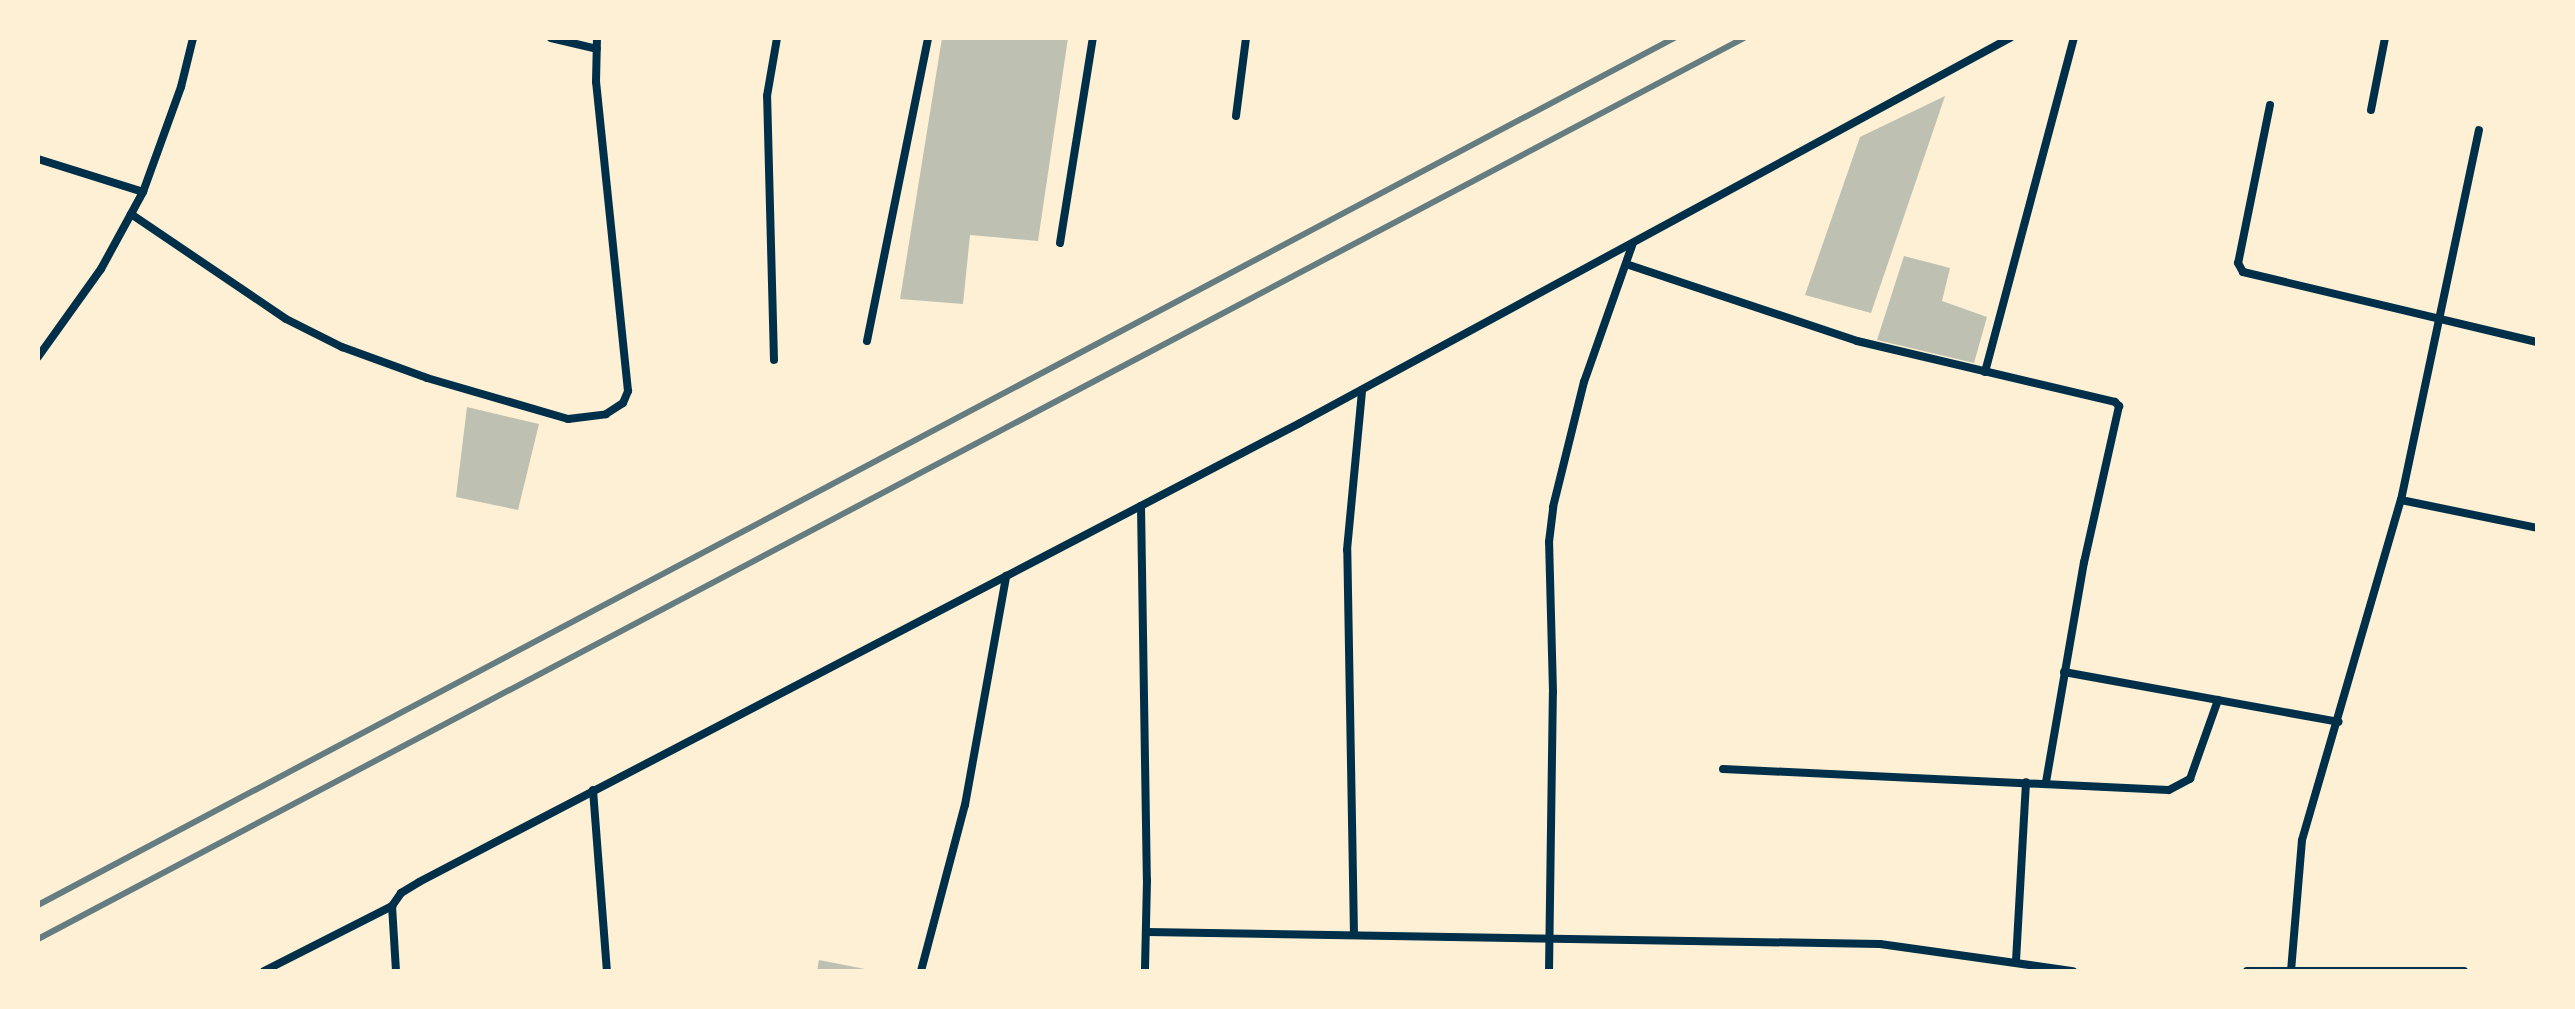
<!DOCTYPE html>
<style>
body{margin:0}
#map{position:relative;width:2575px;height:1009px;overflow:hidden;background:#fdf0d5;font-family:"IBM Plex Sans",sans-serif}
div>[style]{position:absolute}
.building>*{inset:0;background:#bec0b2}
.minor>*{height:8px;margin:-4px;padding:0 4px;transform-origin:4px;border-radius:4px;background:#003049}
.rail>*{height:6px;margin:-3px;padding:0 3px;transform-origin:3px;border-radius:3px;background:#657d81}
span{translate:-50% -50%;white-space:nowrap;text-align:center;line-height:1.15;-webkit-text-stroke:6px #fdf0d5;paint-order:stroke}
.frame{position:absolute;inset:0;border:40px solid #fdf0d5;pointer-events:none}
</style>
<div id="map">
<div class="building">
<div style="clip-path:polygon(942px 38px,1068px 38px,1038px 241px,970px 235px,963px 304px,900px 299px)"></div>
<div style="clip-path:polygon(1945px 96px,1871px 313px,1805px 295px,1860px 137px)"></div>
<div style="clip-path:polygon(1904px 256px,1950px 268px,1942px 301px,1987px 317px,1974px 363px,1877px 340px)"></div>
<div style="clip-path:polygon(467px 407px,539px 424px,518px 510px,456px 497px)"></div>
<div style="clip-path:polygon(819px 960px,870px 970px,869px 971px,817px 971px)"></div>
</div>
<div class="minor">
<div style="left:551px;top:38px;width:47px;rotate:13.4deg"></div>
<div style="left:2270px;top:105px;width:161px;rotate:101.4deg"></div>
<div style="left:2238px;top:263px;width:10px;rotate:61deg"></div>
<div style="left:2243px;top:272px;width:302px;rotate:13.4deg"></div>
<div style="left:2371px;top:110px;width:73px;rotate:-79deg"></div>
<div style="left:1236px;top:116px;width:79px;rotate:-82.7deg"></div>
<div style="left:38px;top:159px;width:110px;rotate:17.4deg"></div>
<div style="left:131px;top:214px;width:187px;rotate:34.1deg"></div>
<div style="left:286px;top:319px;width:63px;rotate:26.6deg"></div>
<div style="left:342px;top:347px;width:90px;rotate:20deg"></div>
<div style="left:427px;top:378px;width:147px;rotate:16.2deg"></div>
<div style="left:568px;top:419px;width:38px;rotate:-7deg"></div>
<div style="left:606px;top:414px;width:20px;rotate:-33deg"></div>
<div style="left:623px;top:403px;width:13px;rotate:-67deg"></div>
<div style="left:628px;top:391px;width:311px;rotate:-95.9deg"></div>
<div style="left:596px;top:82px;width:44px;rotate:-88.7deg"></div>
<div style="left:1060px;top:243px;width:208px;rotate:-80.9deg"></div>
<div style="left:1626px;top:264px;width:243px;rotate:18.4deg"></div>
<div style="left:1857px;top:341px;width:265px;rotate:13.3deg"></div>
<div style="left:2115px;top:402px;width:6px;rotate:45deg"></div>
<div style="left:2119px;top:406px;width:160px;rotate:102.6deg"></div>
<div style="left:2084px;top:562px;width:224px;rotate:99.8deg"></div>
<div style="left:867px;top:341px;width:309px;rotate:-78.6deg"></div>
<div style="left:38px;top:357px;width:108px;rotate:-54.4deg"></div>
<div style="left:101px;top:269px;width:88px;rotate:-61.4deg"></div>
<div style="left:143px;top:192px;width:112px;rotate:-70.1deg"></div>
<div style="left:181px;top:87px;width:50px;rotate:-76.2deg"></div>
<div style="left:774px;top:360px;width:264px;rotate:-91.5deg"></div>
<div style="left:767px;top:96px;width:59px;rotate:-80.2deg"></div>
<div style="left:1985px;top:372px;width:346px;rotate:-75.1deg"></div>
<div style="left:2401px;top:500px;width:139px;rotate:11.6deg"></div>
<div style="left:1141px;top:506px;width:374px;rotate:89.1deg"></div>
<div style="left:1147px;top:880px;width:91px;rotate:91.3deg"></div>
<div style="left:2064px;top:672px;width:279px;rotate:10.3deg"></div>
<div style="left:1723px;top:769px;width:446px;rotate:2.7deg"></div>
<div style="left:2169px;top:790px;width:24px;rotate:-28deg"></div>
<div style="left:2190px;top:779px;width:84px;rotate:-70.5deg"></div>
<div style="left:593px;top:790px;width:182px;rotate:85.6deg"></div>
<div style="left:1147px;top:932px;width:733px;rotate:0.94deg"></div>
<div style="left:1880px;top:944px;width:195px;rotate:8deg"></div>
<div style="left:1354px;top:935px;width:385px;rotate:-91deg"></div>
<div style="left:1347px;top:550px;width:161px;rotate:-84.6deg"></div>
<div style="left:2016px;top:961px;width:179px;rotate:-86.8deg"></div>
<div style="left:264px;top:971px;width:144px;rotate:-26.9deg"></div>
<div style="left:396px;top:971px;width:65px;rotate:-93.5deg"></div>
<div style="left:392px;top:906px;width:16px;rotate:-55deg"></div>
<div style="left:401px;top:893px;width:21px;rotate:-31deg"></div>
<div style="left:419px;top:882px;width:993px;rotate:-27.52deg"></div>
<div style="left:1300px;top:423px;width:808px;rotate:-28.47deg"></div>
<div style="left:921px;top:971px;width:172px;rotate:-75.2deg"></div>
<div style="left:965px;top:805px;width:233px;rotate:-79.8deg"></div>
<div style="left:1549px;top:971px;width:279px;rotate:-89.2deg"></div>
<div style="left:1553px;top:692px;width:150px;rotate:-91.5deg"></div>
<div style="left:1549px;top:542px;width:35px;rotate:-83deg"></div>
<div style="left:1553px;top:507px;width:129px;rotate:-76.1deg"></div>
<div style="left:1584px;top:382px;width:147px;rotate:-70.6deg"></div>
<div style="left:2247px;top:971px;width:217px"></div>
<div style="left:2291px;top:971px;width:131px;rotate:-85.2deg"></div>
<div style="left:2302px;top:840px;width:354px;rotate:-73.8deg"></div>
<div style="left:2401px;top:500px;width:378px;rotate:-78.1deg"></div>
</div>
<div class="rail">
<div style="left:38px;top:905px;width:1852px;rotate:-27.92deg"></div>
<div style="left:38px;top:939px;width:1929px;rotate:-27.84deg"></div>
</div>
<div class="frame"></div>
</div>
